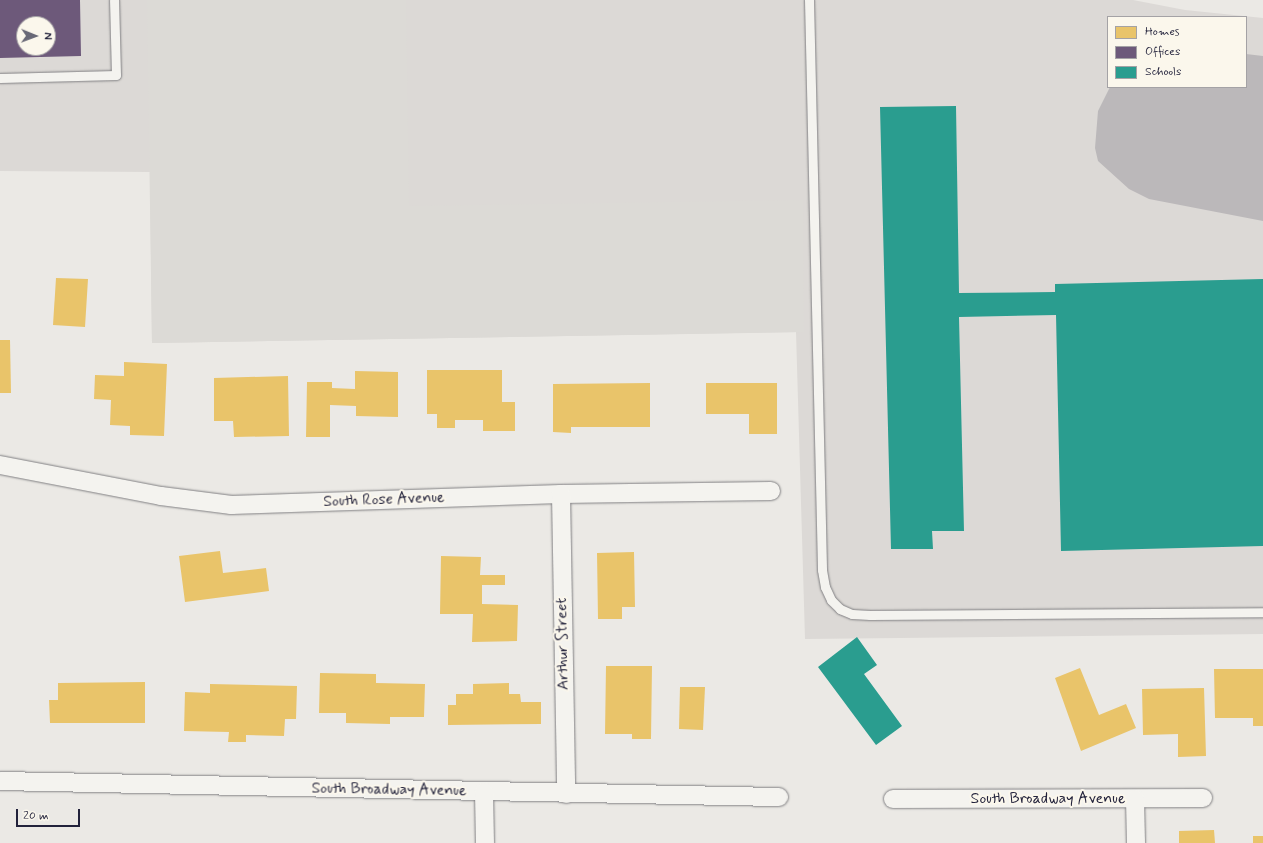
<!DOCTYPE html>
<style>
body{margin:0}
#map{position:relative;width:1263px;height:843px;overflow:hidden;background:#ebe9e5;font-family:Mynerve,sans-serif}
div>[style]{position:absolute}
.built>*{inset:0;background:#dcd9d6}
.green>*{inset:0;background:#dcdad6}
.water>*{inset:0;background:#bbb8ba}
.homes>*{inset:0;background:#e9c46a}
.offices>*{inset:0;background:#6d597a}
.schools>*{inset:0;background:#2a9d8f}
.roads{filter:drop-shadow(0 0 1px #818083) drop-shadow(0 0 1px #818083)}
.lane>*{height:9px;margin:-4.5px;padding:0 4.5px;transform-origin:4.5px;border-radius:4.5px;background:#f4f3ef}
.street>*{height:18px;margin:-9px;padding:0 9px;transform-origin:9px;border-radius:9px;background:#f4f3ef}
span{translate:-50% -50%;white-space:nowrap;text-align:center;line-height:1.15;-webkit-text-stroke:4px #fbf7ec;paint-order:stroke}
.street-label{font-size:16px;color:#22223b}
.legend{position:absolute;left:1107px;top:16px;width:140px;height:72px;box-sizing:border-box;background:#fbf7ec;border:1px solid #a4a2a5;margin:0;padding:5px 7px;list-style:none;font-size:12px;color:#22223b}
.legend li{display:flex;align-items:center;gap:8px;height:20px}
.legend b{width:20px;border:1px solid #a4a2a5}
.north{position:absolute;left:16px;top:16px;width:40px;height:40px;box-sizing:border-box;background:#fbf7ec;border:1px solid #a4a2a5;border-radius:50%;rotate:91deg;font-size:11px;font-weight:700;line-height:16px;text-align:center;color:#22223b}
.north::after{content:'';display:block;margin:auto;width:14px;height:18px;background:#686876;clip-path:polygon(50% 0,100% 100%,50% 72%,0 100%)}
.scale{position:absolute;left:16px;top:809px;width:64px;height:18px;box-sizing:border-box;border:2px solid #22223b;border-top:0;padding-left:5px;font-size:12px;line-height:14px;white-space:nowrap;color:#22223b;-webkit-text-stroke:3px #fbf7ec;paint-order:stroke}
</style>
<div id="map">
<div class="built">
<div style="clip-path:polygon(evenodd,0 0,1133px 0,1185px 10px,1263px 18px,1263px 634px,805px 639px,796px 332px,152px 343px,150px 172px,0 171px,0 0,1108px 17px,1246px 17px,1246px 87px,1108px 87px,1108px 17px,0 0,24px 24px,48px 24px,48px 48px,24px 48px,24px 24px)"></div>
</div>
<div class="green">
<div style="clip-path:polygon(147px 0,406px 0,409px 206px,803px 200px,804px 332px,152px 343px)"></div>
</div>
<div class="water">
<div style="clip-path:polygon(1246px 54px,1263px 56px,1263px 221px,1149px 199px,1129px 189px,1098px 161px,1095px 148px,1098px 111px,1110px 87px,1246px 87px)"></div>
</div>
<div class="homes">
<div style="clip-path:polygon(56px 278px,88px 279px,85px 327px,53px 325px)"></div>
<div style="clip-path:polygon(0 340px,10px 340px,11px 393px,0 393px)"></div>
<div style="clip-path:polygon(124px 362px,167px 364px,164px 436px,130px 435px,130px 426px,110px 425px,111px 400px,94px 399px,95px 375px,124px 376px)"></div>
<div style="clip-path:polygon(427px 370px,502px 370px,502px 402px,515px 402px,515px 431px,483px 431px,483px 420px,455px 420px,455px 428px,437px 428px,437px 414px,427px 414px)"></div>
<div style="clip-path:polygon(355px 371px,398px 372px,398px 417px,356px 416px,356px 406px,330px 405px,330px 437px,306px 437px,307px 382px,332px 382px,332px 388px,355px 389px)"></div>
<div style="clip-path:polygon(288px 376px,289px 436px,234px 437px,233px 421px,214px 421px,214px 378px)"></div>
<div style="clip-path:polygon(650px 383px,650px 427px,571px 427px,571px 433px,553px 432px,553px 384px)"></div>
<div style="clip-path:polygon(706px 383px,777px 383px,777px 434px,749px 434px,749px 414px,706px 414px)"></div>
<div style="clip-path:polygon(220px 551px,223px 573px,266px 568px,269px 591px,185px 602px,179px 556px)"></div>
<div style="clip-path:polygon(634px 552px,635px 607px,622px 607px,622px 619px,598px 619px,597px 553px)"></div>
<div style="clip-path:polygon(441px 556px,481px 557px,480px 575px,505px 575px,505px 585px,482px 585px,482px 604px,518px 605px,517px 641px,472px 642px,473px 614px,440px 614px)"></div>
<div style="clip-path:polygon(606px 666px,652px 666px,651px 739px,632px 739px,632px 734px,605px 734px)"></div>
<div style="clip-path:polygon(1080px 668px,1099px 715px,1126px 704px,1136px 728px,1081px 751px,1055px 678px)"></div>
<div style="clip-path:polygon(1214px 669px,1263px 669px,1263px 726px,1253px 726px,1253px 718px,1215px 718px)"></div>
<div style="clip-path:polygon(320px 673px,376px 674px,376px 683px,425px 684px,424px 717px,390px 717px,390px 724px,346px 723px,346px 713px,319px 713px)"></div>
<div style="clip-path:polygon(145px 682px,145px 723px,50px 723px,49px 700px,58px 700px,58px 683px)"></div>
<div style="clip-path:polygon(509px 683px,509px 694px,520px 694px,521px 702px,541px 702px,541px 724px,448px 725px,448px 705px,456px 705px,456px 694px,473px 694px,473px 684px)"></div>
<div style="clip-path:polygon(210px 684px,297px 686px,296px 719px,285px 719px,284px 736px,246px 735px,246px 742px,228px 742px,229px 732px,184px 731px,185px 692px,210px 693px)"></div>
<div style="clip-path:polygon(680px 687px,705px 687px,703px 730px,679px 729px)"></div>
<div style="clip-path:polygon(1204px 688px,1206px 756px,1178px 757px,1178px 734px,1143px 735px,1142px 689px)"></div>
<div style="clip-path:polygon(1214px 830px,1215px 843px,1179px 843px,1179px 831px)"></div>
<div style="clip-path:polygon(1253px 836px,1263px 836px,1263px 843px,1253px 843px)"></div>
</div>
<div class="offices">
<div style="clip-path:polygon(evenodd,0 0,80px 0,81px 56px,0 58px,0 0,24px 24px,48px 24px,48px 48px,24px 48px,24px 24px)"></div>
</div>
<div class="schools">
<div style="clip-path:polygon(956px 106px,959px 293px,1055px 292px,1055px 284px,1263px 279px,1263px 546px,1061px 551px,1056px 315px,959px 317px,964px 531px,932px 531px,933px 549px,891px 549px,880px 107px)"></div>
<div style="clip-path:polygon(857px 637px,877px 665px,864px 674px,902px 726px,876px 745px,818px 667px)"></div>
</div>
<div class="roads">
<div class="lane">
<div style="left:809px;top:0;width:570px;rotate:88.69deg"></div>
<div style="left:822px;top:570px;width:17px;rotate:80deg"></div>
<div style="left:825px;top:587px;width:14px;rotate:65deg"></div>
<div style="left:831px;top:600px;width:13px;rotate:45deg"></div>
<div style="left:840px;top:609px;width:13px;rotate:23deg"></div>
<div style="left:852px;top:614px;width:18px;rotate:3deg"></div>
<div style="left:870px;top:615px;width:393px;rotate:-0.4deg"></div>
<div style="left:0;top:78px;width:116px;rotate:-1.5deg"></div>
<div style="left:116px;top:75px;width:75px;rotate:-91.5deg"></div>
</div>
<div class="street">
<div style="left:0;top:465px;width:164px;rotate:10.9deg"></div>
<div style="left:161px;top:496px;width:71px;rotate:7.3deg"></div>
<div style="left:231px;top:505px;width:330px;rotate:-1.9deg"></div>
<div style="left:561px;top:494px;width:210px;rotate:-0.8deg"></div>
<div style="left:561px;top:494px;width:300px;rotate:89deg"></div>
<div style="left:0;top:781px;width:779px;rotate:1.18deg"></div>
<div style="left:484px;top:792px;width:51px;rotate:88.9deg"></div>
<div style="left:893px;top:799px;width:310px;rotate:-0.2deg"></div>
<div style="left:1135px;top:799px;width:44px;rotate:88.7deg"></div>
</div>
</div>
<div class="street-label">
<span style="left:384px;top:500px;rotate:-2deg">South Rose Avenue</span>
<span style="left:563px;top:644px;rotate:-91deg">Arthur Street</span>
<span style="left:389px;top:790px;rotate:1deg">South Broadway Avenue</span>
<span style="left:1048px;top:799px">South Broadway Avenue</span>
</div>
<ul class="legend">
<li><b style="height:11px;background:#e9c46a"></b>Homes</li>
<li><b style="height:11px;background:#6d597a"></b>Offices</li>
<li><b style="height:11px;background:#2a9d8f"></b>Schools</li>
</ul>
<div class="north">N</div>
<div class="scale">20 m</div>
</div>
